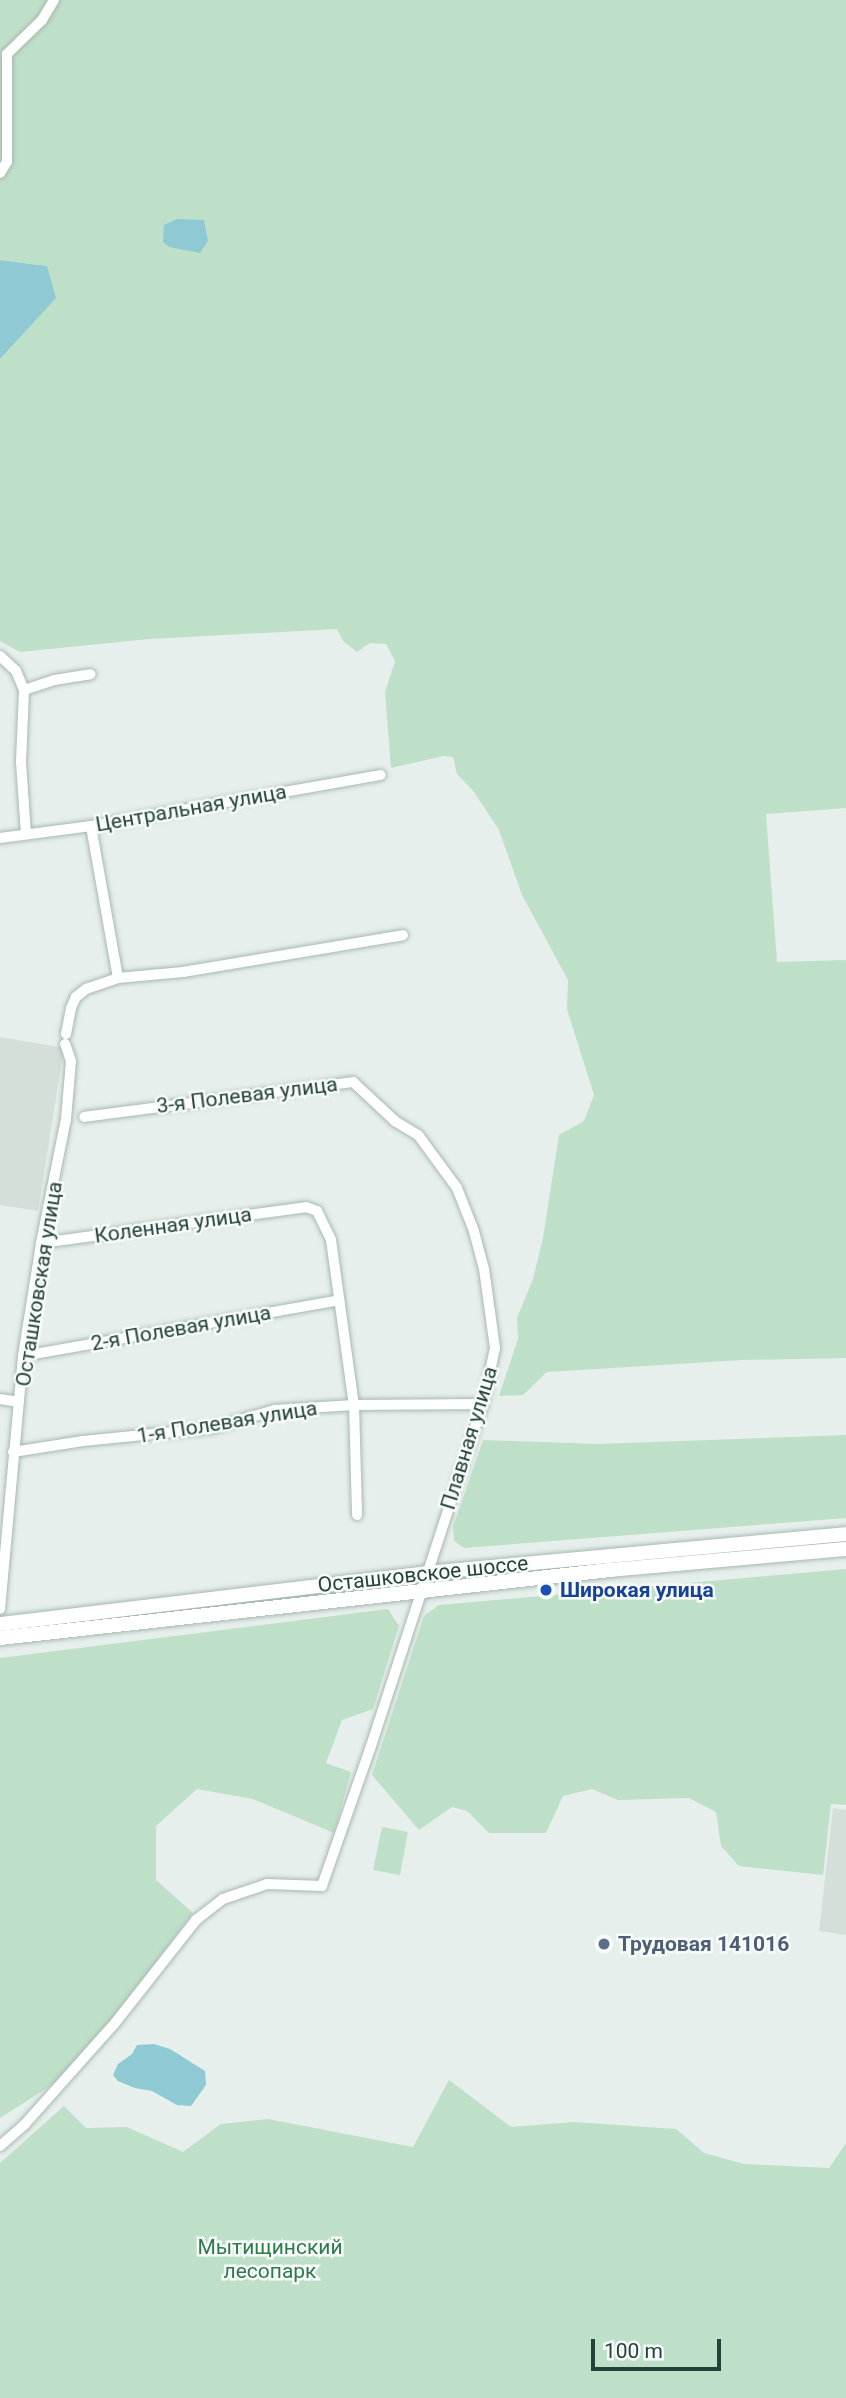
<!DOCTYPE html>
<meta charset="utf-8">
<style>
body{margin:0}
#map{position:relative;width:846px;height:2398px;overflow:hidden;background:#e6efeb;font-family:Roboto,sans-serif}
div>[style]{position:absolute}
.built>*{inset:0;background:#d4dfda}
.green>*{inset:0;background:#bfe0c8}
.water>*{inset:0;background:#8ec9d4}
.roads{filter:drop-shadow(0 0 2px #a8b8b2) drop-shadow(0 0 2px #a8b8b2)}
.street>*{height:10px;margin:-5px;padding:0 5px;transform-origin:5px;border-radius:5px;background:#fff}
.secondary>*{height:14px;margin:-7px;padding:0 7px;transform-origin:7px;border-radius:7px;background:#fff}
.dots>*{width:19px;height:19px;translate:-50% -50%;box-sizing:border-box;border:4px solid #f7fbf9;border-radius:50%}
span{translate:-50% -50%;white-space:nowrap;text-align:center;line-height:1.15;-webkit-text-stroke:5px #f7fbf9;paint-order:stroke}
.street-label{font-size:21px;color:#24423a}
.transit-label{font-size:21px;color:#164399;font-weight:700}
.left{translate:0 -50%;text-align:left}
.service-label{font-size:21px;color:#4e5e75;font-weight:700}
.park-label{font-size:21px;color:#2d7a4b}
.scale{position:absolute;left:591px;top:2339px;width:130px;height:32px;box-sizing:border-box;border:4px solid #24423a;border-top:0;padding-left:9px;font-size:21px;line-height:24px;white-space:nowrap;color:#24423a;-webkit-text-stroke:5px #f7fbf9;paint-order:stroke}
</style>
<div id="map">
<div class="built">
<div style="clip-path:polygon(0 1037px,64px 1048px,38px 1211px,0 1205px)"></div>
<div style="clip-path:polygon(833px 1808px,846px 1810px,846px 1935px,819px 1931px)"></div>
</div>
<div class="green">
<div style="clip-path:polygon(0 0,846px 0,846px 808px,766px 814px,777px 962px,846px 960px,846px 1358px,743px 1360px,547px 1372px,523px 1395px,499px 1396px,518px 1339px,517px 1318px,533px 1279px,543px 1238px,559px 1135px,584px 1121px,594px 1095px,567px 1009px,568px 980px,522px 895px,499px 830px,474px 792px,457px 774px,453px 757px,444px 756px,391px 768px,385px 692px,395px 661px,386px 644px,370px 643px,357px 652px,343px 641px,337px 629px,149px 639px,20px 652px,0 641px,0 359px,55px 298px,47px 266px,0 260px)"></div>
<div style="clip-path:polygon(846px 1435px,846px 1518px,464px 1548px,454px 1541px,453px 1527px,483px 1440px,598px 1444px)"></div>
<div style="clip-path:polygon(846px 1569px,846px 1805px,831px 1804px,823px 1875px,739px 1866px,721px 1846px,716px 1812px,689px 1798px,618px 1800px,592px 1789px,563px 1796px,546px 1833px,489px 1833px,467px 1811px,452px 1807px,419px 1830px,372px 1775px,424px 1616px,439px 1605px)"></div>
<div style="clip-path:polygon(388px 1609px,399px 1626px,373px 1709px,342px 1720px,326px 1763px,351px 1772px,334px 1833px,253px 1799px,197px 1789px,156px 1826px,156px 1880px,193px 1913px,71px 2073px,0 2118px,0 1658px)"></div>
<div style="clip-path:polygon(382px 1827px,408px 1832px,400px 1875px,373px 1870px)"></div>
<div style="clip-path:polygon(449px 2080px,511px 2127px,574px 2122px,676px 2129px,704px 2153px,744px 2164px,829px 2168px,846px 2143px,846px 2398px,0 2398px,0 2163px,64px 2106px,86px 2128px,127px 2127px,183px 2152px,221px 2124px,268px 2119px,413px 2147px)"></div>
</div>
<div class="water">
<div style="clip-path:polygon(177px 219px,204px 220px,208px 241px,200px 253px,169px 247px,163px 242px,164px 225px)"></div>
<div style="clip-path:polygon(0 260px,47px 266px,56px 298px,0 359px)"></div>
<div style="clip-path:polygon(154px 2044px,170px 2049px,205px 2071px,206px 2085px,191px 2106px,177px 2105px,152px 2091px,135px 2088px,118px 2081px,113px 2075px,118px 2064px,132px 2054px,137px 2045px)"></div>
</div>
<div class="roads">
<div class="street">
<div style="left:0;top:173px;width:13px;rotate:-58deg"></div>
<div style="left:7px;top:162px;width:108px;rotate:-90deg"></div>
<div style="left:7px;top:54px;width:49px;rotate:-44.2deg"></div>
<div style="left:42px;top:20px;width:23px;rotate:-59deg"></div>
<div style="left:0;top:656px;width:22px;rotate:43deg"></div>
<div style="left:16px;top:671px;width:21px;rotate:67deg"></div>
<div style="left:26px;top:834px;width:72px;rotate:-94deg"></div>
<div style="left:21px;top:762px;width:72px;rotate:-87.6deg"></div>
<div style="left:24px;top:690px;width:32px;rotate:-18deg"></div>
<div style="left:54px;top:680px;width:37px;rotate:-9deg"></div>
<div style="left:0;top:838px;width:92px;rotate:-7.5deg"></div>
<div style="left:91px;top:826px;width:294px;rotate:-10deg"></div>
<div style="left:118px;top:978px;width:65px;rotate:-5.3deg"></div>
<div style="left:183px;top:972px;width:223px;rotate:-9.5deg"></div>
<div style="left:66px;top:1034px;width:26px;rotate:-79deg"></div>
<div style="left:71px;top:1008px;width:12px;rotate:-66deg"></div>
<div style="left:76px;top:997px;width:13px;rotate:-39deg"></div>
<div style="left:86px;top:989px;width:34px;rotate:-19deg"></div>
<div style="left:118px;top:978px;width:154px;rotate:-100.1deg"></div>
<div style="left:41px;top:1243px;width:267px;rotate:-7.7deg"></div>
<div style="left:306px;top:1207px;width:12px;rotate:20deg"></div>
<div style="left:317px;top:1211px;width:32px;rotate:64deg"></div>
<div style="left:331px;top:1240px;width:167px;rotate:82.1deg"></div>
<div style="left:354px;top:1405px;width:110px;rotate:88.4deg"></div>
<div style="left:23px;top:1356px;width:321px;rotate:-10deg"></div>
<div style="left:0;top:1399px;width:19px;rotate:9deg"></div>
<div style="left:13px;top:1452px;width:71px;rotate:-8.9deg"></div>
<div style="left:83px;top:1441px;width:131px;rotate:-5.7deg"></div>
<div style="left:213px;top:1428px;width:65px;rotate:-16.2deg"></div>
<div style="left:275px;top:1410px;width:79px;rotate:-3.6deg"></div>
<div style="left:354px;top:1405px;width:129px;rotate:-0.4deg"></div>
<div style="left:0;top:1609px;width:254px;rotate:-84.8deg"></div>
<div style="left:23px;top:1356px;width:114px;rotate:-80.9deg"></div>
<div style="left:41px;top:1243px;width:126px;rotate:-78.6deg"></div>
<div style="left:66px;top:1119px;width:58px;rotate:-85.1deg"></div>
<div style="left:71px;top:1061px;width:18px;rotate:-109deg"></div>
<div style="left:0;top:2146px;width:33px;rotate:-41deg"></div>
<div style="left:25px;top:2124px;width:135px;rotate:-48.3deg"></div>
<div style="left:115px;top:2023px;width:131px;rotate:-51.8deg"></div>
<div style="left:196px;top:1920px;width:34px;rotate:-38deg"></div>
<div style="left:223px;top:1899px;width:46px;rotate:-18.8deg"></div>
<div style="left:267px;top:1884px;width:55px;rotate:2.1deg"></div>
<div style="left:322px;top:1886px;width:145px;rotate:-70.7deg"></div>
<div style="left:370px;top:1749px;width:363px;rotate:-71.9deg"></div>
<div style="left:483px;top:1404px;width:57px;rotate:-77.9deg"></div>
<div style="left:495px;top:1348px;width:80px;rotate:-97.9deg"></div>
<div style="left:484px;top:1269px;width:39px;rotate:-105deg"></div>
<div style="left:474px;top:1231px;width:46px;rotate:-111.6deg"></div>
<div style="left:457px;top:1188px;width:66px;rotate:-126.3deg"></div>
<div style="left:418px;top:1135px;width:27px;rotate:-149deg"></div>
<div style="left:395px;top:1121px;width:57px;rotate:-137.1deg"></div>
<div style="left:353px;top:1082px;width:271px;rotate:172.6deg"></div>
</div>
<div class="secondary">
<div style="left:0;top:1624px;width:429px;rotate:-6.8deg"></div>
<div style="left:426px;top:1573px;width:422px;rotate:-5.3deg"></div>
<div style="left:0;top:1638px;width:614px;rotate:-6.36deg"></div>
<div style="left:610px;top:1570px;width:237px;rotate:-5.1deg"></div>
</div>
</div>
<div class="dots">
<div style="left:546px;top:1590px;background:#1a4fb4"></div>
<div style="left:604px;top:1944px;background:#5c6f8a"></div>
</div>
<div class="street-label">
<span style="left:191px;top:808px;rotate:-10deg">Центральная улица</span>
<span style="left:247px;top:1095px;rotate:-7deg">3-я Полевая улица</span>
<span style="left:173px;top:1225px;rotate:-8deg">Коленная улица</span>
<span style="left:39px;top:1284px;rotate:-81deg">Осташковская улица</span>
<span style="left:181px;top:1328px;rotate:-10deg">2-я Полевая улица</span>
<span style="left:227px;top:1422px;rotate:-9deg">1-я Полевая улица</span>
<span style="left:469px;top:1438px;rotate:-73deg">Плавная улица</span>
<span style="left:423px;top:1574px;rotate:-6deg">Осташковское шоссе</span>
</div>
<div class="transit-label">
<span class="left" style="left:560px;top:1590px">Широкая улица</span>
</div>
<div class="service-label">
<span class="left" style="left:618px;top:1944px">Трудовая 141016</span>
</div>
<div class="park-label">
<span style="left:270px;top:2259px">Мытищинский<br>лесопарк</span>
</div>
<div class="scale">100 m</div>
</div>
